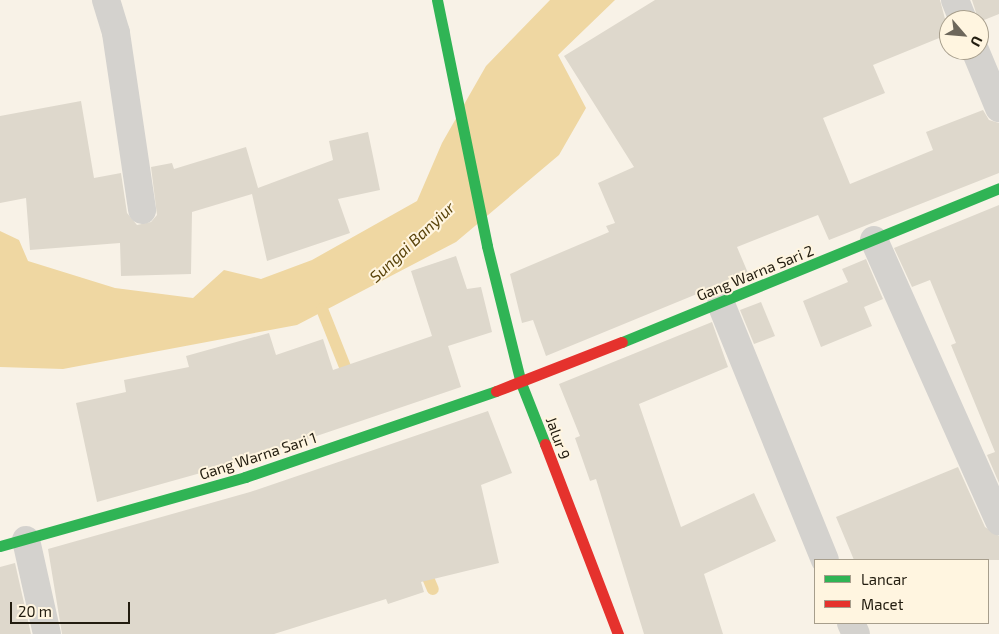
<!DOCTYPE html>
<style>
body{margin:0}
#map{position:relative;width:999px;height:634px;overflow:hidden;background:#f8f2e7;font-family:"Exo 2",sans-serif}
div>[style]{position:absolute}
.water>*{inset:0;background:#efd7a2}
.stream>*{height:12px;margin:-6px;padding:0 6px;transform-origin:6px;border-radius:6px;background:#efd7a2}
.building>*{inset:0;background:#ded8cc}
.street>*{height:28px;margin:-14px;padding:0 14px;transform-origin:14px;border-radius:14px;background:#d4d2ce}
.fast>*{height:11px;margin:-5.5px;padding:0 5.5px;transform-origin:5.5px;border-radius:5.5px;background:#30b455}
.jam>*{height:11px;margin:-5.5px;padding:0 5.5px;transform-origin:5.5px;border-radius:5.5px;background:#e5322d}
span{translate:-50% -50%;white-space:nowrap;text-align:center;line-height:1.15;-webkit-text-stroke:4px #fff5e0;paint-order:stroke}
.street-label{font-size:15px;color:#221c0f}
.water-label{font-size:16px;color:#59430a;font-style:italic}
.legend{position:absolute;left:814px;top:559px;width:175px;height:65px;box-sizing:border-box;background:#fff5e0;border:1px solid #a79e8c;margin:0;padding:6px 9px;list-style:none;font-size:15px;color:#221c0f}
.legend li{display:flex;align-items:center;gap:10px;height:25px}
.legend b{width:25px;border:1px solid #a79e8c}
.north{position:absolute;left:939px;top:10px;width:50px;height:50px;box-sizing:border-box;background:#fff5e0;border:1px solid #a79e8c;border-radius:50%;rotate:117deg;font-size:14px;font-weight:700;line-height:20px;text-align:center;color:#221c0f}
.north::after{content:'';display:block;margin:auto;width:18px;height:22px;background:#6d675b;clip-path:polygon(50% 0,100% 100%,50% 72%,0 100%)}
.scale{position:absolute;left:10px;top:602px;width:120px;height:22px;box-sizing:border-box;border:2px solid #221c0f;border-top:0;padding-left:6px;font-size:15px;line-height:18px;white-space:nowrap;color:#221c0f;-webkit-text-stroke:4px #fff5e0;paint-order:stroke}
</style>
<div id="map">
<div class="water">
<div style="clip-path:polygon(550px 0,615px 0,558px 55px,586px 108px,559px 155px,456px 242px,297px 325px,63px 369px,0 367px,0 231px,19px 240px,28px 261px,115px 288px,193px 298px,224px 270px,261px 279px,312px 260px,417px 201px,442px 143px,486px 66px)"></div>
</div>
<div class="stream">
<div style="left:322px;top:309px;width:79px;rotate:68.3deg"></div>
<div style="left:423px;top:566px;width:25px;rotate:67deg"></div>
</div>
<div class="building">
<div style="clip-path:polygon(655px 0,940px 0,949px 34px,873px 65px,885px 93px,823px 118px,850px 184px,933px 150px,926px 132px,983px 110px,989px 120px,999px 123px,999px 173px,829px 240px,818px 215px,737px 247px,748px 273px,546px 356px,533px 320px,522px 323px,510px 274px,609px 232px,606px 226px,615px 223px,598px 183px,634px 167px,564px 56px)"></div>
<div style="clip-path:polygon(972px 0,999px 0,999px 14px,979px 22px)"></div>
<div style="clip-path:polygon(81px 101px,94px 178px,121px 173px,127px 213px,137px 225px,151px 222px,157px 215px,151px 167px,172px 163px,174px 169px,246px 147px,258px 188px,333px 160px,329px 141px,368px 132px,380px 190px,338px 199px,350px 233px,267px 261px,252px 194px,192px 212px,191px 274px,121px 276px,120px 243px,30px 250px,26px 198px,0 203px,0 116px)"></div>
<div style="clip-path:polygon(999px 205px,999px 483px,987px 455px,995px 452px,951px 345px,956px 343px,930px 280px,912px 287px,894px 248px)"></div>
<div style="clip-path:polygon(456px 256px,467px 289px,481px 287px,492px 332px,448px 346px,461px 387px,240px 462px,97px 502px,76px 403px,126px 392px,124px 380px,189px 367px,186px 356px,269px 333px,276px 355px,323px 339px,333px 370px,432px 336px,411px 271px)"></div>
<div style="clip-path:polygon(866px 259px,883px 299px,864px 307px,872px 326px,821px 347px,803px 301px,848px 282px,842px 269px)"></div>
<div style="clip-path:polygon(761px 302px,775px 336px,754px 344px,740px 310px)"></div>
<div style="clip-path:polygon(712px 322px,728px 367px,639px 404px,681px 527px,754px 493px,776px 541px,704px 574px,723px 634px,644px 634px,596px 479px,590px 481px,575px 438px,580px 436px,559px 384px)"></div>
<div style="clip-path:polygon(488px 411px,512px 473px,481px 485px,499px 563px,421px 582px,424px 592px,388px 604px,386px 599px,274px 634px,62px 634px,48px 549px,250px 492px)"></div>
<div style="clip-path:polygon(958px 467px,985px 527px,999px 536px,999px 560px,854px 560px,836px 517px)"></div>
<div style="clip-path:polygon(15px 563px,31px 634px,0 634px,0 567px)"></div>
</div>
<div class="street">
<div style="left:106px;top:0;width:34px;rotate:73deg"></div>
<div style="left:116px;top:33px;width:179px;rotate:81.6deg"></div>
<div style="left:955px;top:0;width:22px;rotate:68deg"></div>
<div style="left:975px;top:50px;width:63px;rotate:67.5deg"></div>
<div style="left:874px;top:240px;width:308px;rotate:66deg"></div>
<div style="left:721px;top:304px;width:276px;rotate:67.9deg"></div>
<div style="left:26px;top:540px;width:96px;rotate:77.4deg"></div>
<div style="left:851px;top:623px;width:12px;rotate:66deg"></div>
</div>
<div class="fast">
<div style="left:437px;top:0;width:251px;rotate:78.5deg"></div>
<div style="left:487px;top:246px;width:141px;rotate:76.1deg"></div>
<div style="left:521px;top:383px;width:66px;rotate:68.5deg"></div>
<div style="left:622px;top:342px;width:407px;rotate:-22.2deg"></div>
<div style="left:0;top:546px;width:255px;rotate:-15.7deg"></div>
<div style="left:245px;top:477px;width:265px;rotate:-18.9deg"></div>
</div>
<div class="jam">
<div style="left:496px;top:391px;width:135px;rotate:-21.3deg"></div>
<div style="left:545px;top:444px;width:204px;rotate:69deg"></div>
</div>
<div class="street-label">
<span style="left:755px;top:273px;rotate:-22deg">Gang Warna Sari 2</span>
<span style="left:558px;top:438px;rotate:70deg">Jalur 9</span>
<span style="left:258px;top:456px;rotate:-18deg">Gang Warna Sari 1</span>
</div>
<div class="water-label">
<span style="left:412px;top:242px;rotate:-43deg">Sungai Banyiur</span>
</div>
<ul class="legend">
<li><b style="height:6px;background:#30b455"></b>Lancar</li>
<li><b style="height:6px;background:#e5322d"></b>Macet</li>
</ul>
<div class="north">U</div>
<div class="scale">20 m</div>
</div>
